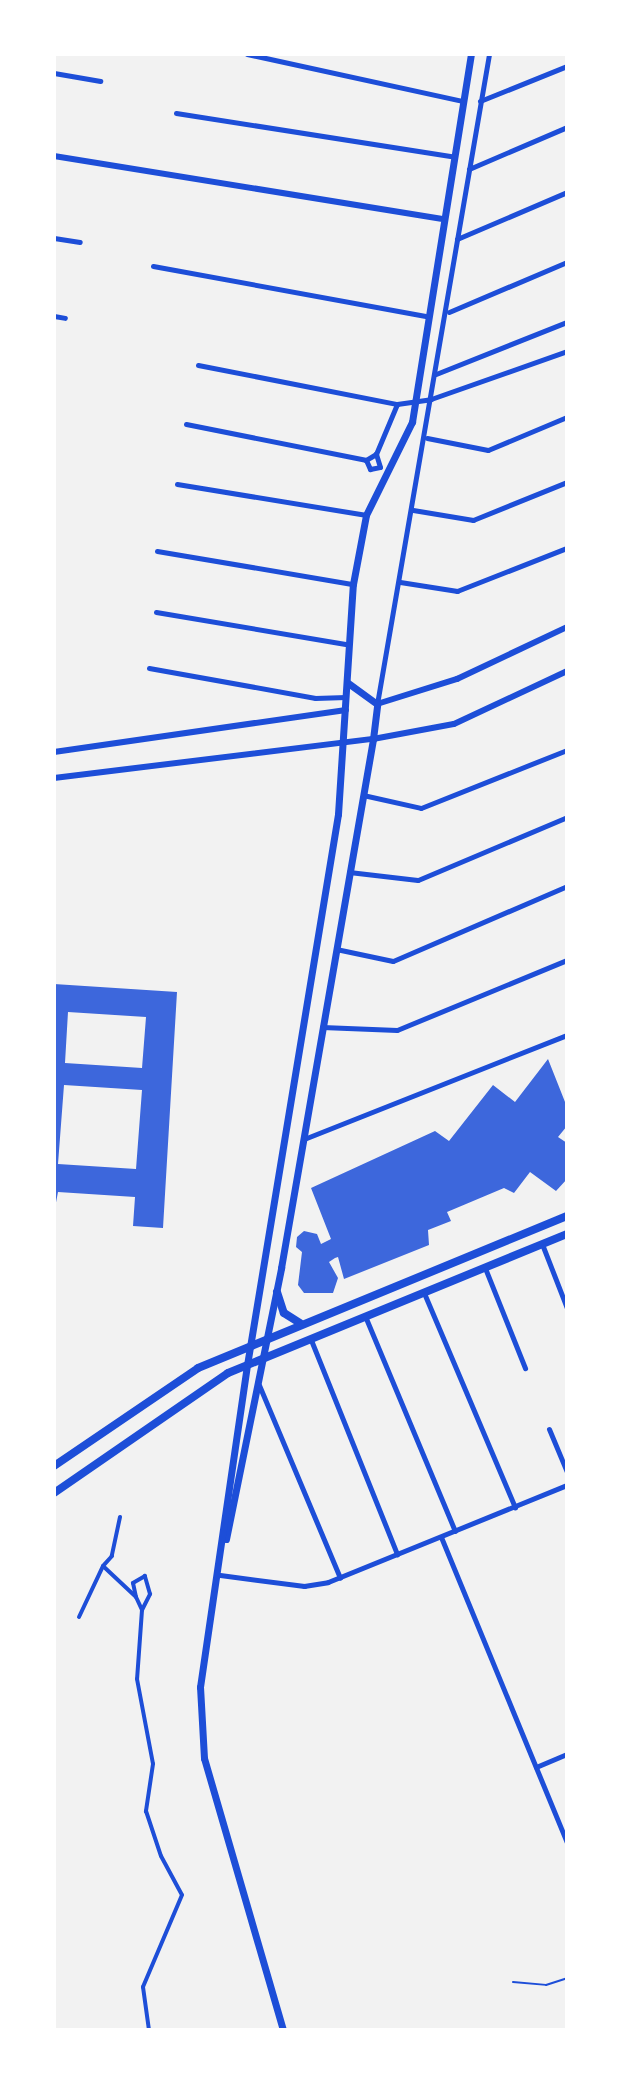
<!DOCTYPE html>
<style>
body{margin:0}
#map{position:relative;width:621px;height:2084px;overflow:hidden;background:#f2f2f2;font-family:"Roboto Serif",serif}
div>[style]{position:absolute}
.building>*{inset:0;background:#3d67dc}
.path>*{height:2px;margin:-1px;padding:0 1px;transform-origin:1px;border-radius:1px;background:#1d4ed8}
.pedestrian>*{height:4px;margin:-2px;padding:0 2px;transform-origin:2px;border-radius:2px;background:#1d4ed8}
.minor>*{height:5px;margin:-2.5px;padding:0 2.5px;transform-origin:2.5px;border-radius:2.5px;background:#1d4ed8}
.tertiary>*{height:6px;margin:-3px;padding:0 3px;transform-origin:3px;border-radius:3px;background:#1d4ed8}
.secondary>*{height:7px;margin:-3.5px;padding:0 3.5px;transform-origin:3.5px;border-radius:3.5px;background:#1d4ed8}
.primary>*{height:8px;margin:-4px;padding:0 4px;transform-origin:4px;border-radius:4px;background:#1d4ed8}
span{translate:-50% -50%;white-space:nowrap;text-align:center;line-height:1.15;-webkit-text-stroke:8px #fff;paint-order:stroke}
.frame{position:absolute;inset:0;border:56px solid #fff;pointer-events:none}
</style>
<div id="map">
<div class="building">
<div style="clip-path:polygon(evenodd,54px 984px,177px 992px,163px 1228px,133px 1226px,135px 1197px,58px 1192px,54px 1213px,54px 984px,68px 1012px,146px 1017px,142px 1068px,65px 1063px,68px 1012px,54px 984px,64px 1085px,142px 1090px,136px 1169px,58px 1164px,64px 1085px)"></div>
<div style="clip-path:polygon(548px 1059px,567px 1107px,567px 1126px,558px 1137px,567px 1143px,567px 1179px,556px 1191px,530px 1172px,514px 1193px,504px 1188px,447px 1212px,451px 1221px,428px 1230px,429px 1245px,344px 1279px,338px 1257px,335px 1258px,329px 1262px,338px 1278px,333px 1293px,304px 1293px,298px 1285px,302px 1252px,296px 1247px,297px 1237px,304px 1231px,317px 1234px,321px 1244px,331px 1239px,311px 1188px,435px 1131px,449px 1141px,493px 1085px,515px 1102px)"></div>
</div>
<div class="path">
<div style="left:513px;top:1982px;width:33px;rotate:5deg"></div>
<div style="left:546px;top:1985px;width:22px;rotate:-18deg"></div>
</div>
<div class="pedestrian">
<div style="left:120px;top:1517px;width:40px;rotate:102deg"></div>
<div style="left:112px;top:1556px;width:13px;rotate:132deg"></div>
<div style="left:103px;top:1566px;width:45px;rotate:43.2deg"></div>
<div style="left:136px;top:1597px;width:14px;rotate:65deg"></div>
<div style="left:142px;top:1610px;width:18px;rotate:-63deg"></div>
<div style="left:150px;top:1594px;width:19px;rotate:-106deg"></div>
<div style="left:145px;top:1576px;width:14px;rotate:150deg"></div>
<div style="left:133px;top:1583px;width:14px;rotate:78deg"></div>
<div style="left:142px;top:1610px;width:69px;rotate:94.1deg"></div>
<div style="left:137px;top:1679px;width:86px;rotate:79.3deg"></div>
<div style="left:153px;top:1764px;width:48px;rotate:98.5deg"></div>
<div style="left:146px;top:1811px;width:47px;rotate:71.6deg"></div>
<div style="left:161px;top:1856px;width:44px;rotate:61.7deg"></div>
<div style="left:182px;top:1895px;width:100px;rotate:113deg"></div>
<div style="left:143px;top:1987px;width:43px;rotate:82.1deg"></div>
<div style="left:79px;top:1617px;width:56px;rotate:-64.8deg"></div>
</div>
<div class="minor">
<div style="left:247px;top:54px;width:220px;rotate:12.3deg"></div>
<div style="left:54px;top:73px;width:47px;rotate:9.9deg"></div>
<div style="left:480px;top:101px;width:94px;rotate:-21.9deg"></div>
<div style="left:176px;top:113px;width:279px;rotate:8.9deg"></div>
<div style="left:469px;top:169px;width:107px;rotate:-23.2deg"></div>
<div style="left:54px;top:238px;width:26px;rotate:9deg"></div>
<div style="left:457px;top:239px;width:120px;rotate:-23.1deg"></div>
<div style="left:153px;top:266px;width:277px;rotate:10.4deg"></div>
<div style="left:449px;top:312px;width:128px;rotate:-23deg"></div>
<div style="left:54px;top:316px;width:11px;rotate:10deg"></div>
<div style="left:198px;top:365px;width:203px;rotate:11.1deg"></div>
<div style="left:397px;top:404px;width:34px;rotate:-8deg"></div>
<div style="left:431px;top:399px;width:144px;rotate:-19.4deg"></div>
<div style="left:436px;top:374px;width:141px;rotate:-21.7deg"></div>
<div style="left:186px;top:424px;width:184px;rotate:11.3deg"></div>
<div style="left:427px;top:438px;width:62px;rotate:11.1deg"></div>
<div style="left:488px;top:450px;width:86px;rotate:-22.7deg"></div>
<div style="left:376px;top:454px;width:12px;rotate:149deg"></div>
<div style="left:366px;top:460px;width:10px;rotate:66deg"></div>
<div style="left:370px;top:469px;width:10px;rotate:-11deg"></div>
<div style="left:380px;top:467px;width:14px;rotate:-107deg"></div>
<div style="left:376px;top:454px;width:54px;rotate:-67.2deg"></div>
<div style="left:177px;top:484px;width:192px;rotate:9.3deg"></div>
<div style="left:413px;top:510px;width:61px;rotate:9.5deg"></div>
<div style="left:473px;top:520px;width:101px;rotate:-22deg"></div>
<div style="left:157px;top:551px;width:199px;rotate:9.6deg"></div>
<div style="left:400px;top:582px;width:58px;rotate:9deg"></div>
<div style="left:457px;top:591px;width:118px;rotate:-21.4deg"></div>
<div style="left:156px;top:612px;width:192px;rotate:9.6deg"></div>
<div style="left:149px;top:668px;width:169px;rotate:10.2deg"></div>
<div style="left:315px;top:698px;width:31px;rotate:-2deg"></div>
<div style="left:377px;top:704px;width:660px;rotate:-80.22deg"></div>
<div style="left:363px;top:795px;width:59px;rotate:12.6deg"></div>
<div style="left:421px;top:808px;width:157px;rotate:-21.7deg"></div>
<div style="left:349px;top:872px;width:69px;rotate:6.6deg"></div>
<div style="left:418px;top:880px;width:162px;rotate:-22.9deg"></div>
<div style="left:336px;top:949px;width:58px;rotate:11.9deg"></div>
<div style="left:393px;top:961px;width:189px;rotate:-23.3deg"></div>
<div style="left:322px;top:1027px;width:75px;rotate:2.3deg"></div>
<div style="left:397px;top:1030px;width:184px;rotate:-22.4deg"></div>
<div style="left:304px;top:1139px;width:283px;rotate:-21.6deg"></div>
<div style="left:542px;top:1244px;width:69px;rotate:68.7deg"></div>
<div style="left:485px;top:1268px;width:108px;rotate:68.2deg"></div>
<div style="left:424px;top:1293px;width:233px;rotate:67deg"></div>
<div style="left:365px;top:1316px;width:233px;rotate:67.3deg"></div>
<div style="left:311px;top:1340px;width:231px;rotate:68.1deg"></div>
<div style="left:259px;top:1385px;width:209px;rotate:67.2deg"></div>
<div style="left:549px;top:1429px;width:47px;rotate:67.3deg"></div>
<div style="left:441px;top:1537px;width:330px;rotate:67.6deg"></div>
<div style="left:220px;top:1575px;width:85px;rotate:7.5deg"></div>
<div style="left:304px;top:1586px;width:24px;rotate:-9deg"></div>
<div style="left:328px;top:1582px;width:258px;rotate:-22.1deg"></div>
<div style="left:536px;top:1767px;width:34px;rotate:-23deg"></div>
</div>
<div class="tertiary">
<div style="left:54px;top:156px;width:392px;rotate:9.2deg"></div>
<div style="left:377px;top:704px;width:84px;rotate:-17.4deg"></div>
<div style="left:457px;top:679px;width:122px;rotate:-25.3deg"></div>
<div style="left:54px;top:752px;width:295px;rotate:-8.2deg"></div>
<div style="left:54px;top:778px;width:321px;rotate:-7deg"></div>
<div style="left:373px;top:739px;width:82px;rotate:-10.5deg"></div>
<div style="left:454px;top:724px;width:125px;rotate:-25.1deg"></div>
</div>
<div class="secondary">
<div style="left:226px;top:1539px;width:277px;rotate:-78.5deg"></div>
<div style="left:281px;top:1268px;width:537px;rotate:-80.13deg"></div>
<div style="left:373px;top:739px;width:35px;rotate:-83deg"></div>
<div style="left:377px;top:704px;width:36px;rotate:-144deg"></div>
<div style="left:283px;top:2030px;width:283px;rotate:-106.2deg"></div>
<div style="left:204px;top:1758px;width:71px;rotate:-93.2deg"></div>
<div style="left:200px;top:1687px;width:325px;rotate:-81.7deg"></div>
<div style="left:247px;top:1365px;width:558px;rotate:-80.62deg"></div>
<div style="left:338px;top:814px;width:230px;rotate:-86.3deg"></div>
<div style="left:353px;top:584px;width:70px;rotate:-79.3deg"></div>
<div style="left:366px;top:515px;width:104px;rotate:-63.7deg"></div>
<div style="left:412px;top:422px;width:373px;rotate:-80.9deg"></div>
</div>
<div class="primary">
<div style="left:277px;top:1292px;width:22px;rotate:72deg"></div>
<div style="left:284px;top:1313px;width:19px;rotate:32deg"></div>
<div style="left:54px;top:1466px;width:174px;rotate:-34.2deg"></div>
<div style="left:198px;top:1368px;width:399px;rotate:-22.4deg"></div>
<div style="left:54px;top:1493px;width:211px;rotate:-34.6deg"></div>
<div style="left:228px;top:1373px;width:366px;rotate:-22.3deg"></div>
</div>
<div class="frame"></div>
</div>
